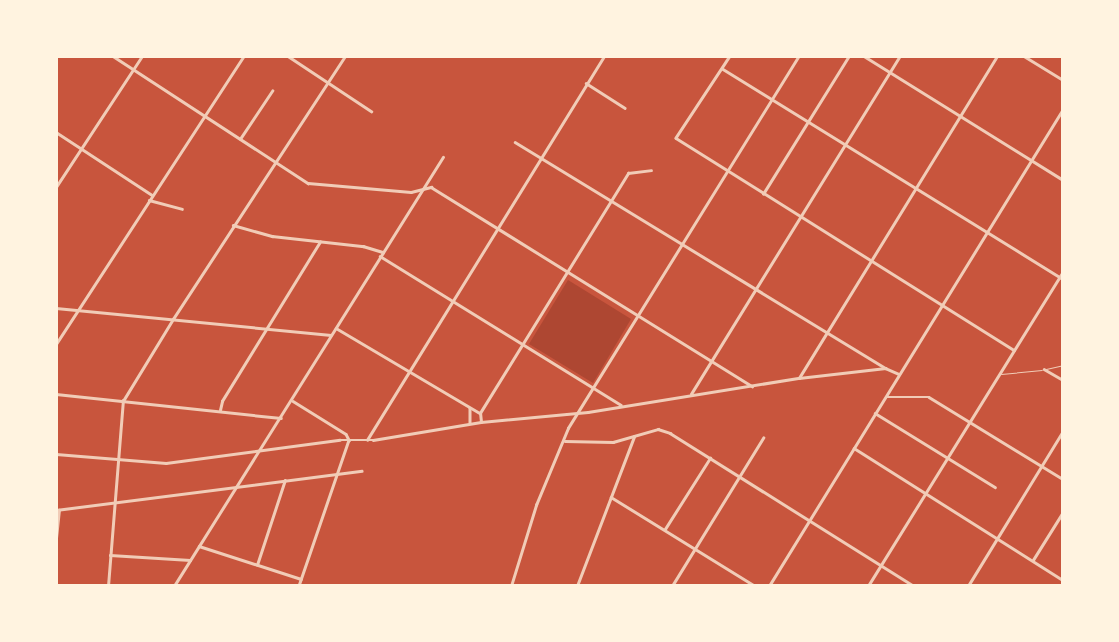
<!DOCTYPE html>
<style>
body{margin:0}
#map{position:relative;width:1119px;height:642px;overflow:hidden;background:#c8553d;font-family:Bitter,serif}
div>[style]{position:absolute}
.green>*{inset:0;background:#ae4732}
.service>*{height:1px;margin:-0.5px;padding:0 0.5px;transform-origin:0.5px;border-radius:0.5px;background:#f1ccb7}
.minor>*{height:2.5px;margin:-1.25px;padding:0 1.25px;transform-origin:1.25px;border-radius:1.25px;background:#f1ccb7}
span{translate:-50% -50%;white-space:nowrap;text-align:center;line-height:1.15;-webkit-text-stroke:7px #fff3e0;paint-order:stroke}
.frame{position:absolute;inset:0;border:58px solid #fff3e0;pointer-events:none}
</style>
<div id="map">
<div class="green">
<div style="clip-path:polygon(568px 280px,631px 319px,593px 383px,529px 344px)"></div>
</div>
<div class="service">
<div style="left:1046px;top:369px;width:17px;rotate:-13deg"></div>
<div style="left:1001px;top:374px;width:41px;rotate:-5.6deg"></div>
</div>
<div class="minor">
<div style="left:113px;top:56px;width:233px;rotate:33.1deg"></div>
<div style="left:308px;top:183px;width:103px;rotate:5deg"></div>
<div style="left:411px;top:192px;width:21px;rotate:-14deg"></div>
<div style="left:431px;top:187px;width:378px;rotate:31.8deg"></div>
<div style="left:288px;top:56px;width:100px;rotate:33.5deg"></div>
<div style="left:730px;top:56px;width:98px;rotate:123.4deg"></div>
<div style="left:676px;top:138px;width:399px;rotate:32.1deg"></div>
<div style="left:864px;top:56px;width:234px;rotate:31.9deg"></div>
<div style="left:1024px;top:56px;width:46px;rotate:31.6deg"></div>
<div style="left:723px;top:69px;width:400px;rotate:31.7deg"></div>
<div style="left:586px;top:83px;width:46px;rotate:32.7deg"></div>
<div style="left:56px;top:132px;width:115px;rotate:33.3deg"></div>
<div style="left:240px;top:139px;width:58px;rotate:-56.3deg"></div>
<div style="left:515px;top:142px;width:434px;rotate:31.4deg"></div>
<div style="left:56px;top:187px;width:157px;rotate:-56.7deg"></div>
<div style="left:763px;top:194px;width:163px;rotate:-58.1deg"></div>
<div style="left:149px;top:200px;width:34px;rotate:15deg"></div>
<div style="left:233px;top:225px;width:41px;rotate:15.8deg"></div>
<div style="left:272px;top:236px;width:92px;rotate:6.3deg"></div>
<div style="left:363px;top:246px;width:21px;rotate:17deg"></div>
<div style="left:380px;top:256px;width:283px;rotate:31.7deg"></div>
<div style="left:56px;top:308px;width:276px;rotate:5.6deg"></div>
<div style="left:336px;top:328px;width:167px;rotate:30.6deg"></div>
<div style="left:56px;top:344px;width:344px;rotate:-56.9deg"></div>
<div style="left:1044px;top:369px;width:22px;rotate:30deg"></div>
<div style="left:799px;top:378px;width:378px;rotate:-58.4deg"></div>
<div style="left:56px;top:394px;width:226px;rotate:6.1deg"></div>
<div style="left:691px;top:394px;width:397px;rotate:-58.3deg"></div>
<div style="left:887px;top:397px;width:42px"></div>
<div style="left:929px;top:397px;width:157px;rotate:31.5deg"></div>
<div style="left:293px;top:401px;width:62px;rotate:31.9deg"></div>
<div style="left:346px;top:434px;width:7px;rotate:63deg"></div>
<div style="left:349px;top:440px;width:154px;rotate:108.9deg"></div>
<div style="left:470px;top:408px;width:14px;rotate:90deg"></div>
<div style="left:220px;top:410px;width:9px;rotate:-77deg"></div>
<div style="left:222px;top:401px;width:187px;rotate:-58.4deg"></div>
<div style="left:875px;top:413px;width:141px;rotate:31.7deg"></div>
<div style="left:481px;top:422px;width:9px;rotate:-96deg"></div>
<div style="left:480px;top:413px;width:282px;rotate:-58.3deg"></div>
<div style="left:628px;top:173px;width:23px;rotate:-7deg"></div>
<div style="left:367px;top:440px;width:451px;rotate:-58.3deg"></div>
<div style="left:565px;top:441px;width:48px;rotate:1.2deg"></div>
<div style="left:613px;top:442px;width:47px;rotate:-16.1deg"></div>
<div style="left:658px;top:429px;width:13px;rotate:18deg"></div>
<div style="left:670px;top:433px;width:288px;rotate:32.1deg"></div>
<div style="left:854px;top:448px;width:247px;rotate:32.3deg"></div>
<div style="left:56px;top:454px;width:110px;rotate:4.7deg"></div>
<div style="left:166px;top:463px;width:175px;rotate:-7.6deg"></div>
<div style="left:339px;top:440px;width:34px"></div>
<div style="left:373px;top:440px;width:109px;rotate:-9.5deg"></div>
<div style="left:481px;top:422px;width:107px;rotate:-5.3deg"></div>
<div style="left:588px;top:412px;width:214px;rotate:-9.2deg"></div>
<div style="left:799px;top:378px;width:87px;rotate:-6.6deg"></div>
<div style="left:885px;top:368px;width:15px;rotate:23deg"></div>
<div style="left:611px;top:497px;width:169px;rotate:31.7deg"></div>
<div style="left:56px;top:510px;width:308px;rotate:-7.3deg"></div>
<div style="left:665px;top:529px;width:84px;rotate:-57.6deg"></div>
<div style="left:56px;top:538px;width:28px;rotate:-84deg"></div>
<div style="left:199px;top:546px;width:107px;rotate:17.9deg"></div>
<div style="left:110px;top:555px;width:80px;rotate:3.6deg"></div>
<div style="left:1033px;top:560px;width:57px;rotate:-58deg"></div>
<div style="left:257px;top:565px;width:89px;rotate:-71.8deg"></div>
<div style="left:108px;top:586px;width:186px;rotate:-85.4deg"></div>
<div style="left:123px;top:401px;width:96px;rotate:-58.6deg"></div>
<div style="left:173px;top:319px;width:314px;rotate:-56.8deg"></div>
<div style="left:174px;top:586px;width:506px;rotate:-57.91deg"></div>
<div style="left:511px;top:586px;width:85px;rotate:-72.8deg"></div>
<div style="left:536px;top:505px;width:83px;rotate:-67.4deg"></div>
<div style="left:568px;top:428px;width:438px;rotate:-58.2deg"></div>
<div style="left:577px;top:586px;width:160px;rotate:-69.1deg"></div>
<div style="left:672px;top:586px;width:174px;rotate:-58.4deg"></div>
<div style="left:769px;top:586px;width:560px;rotate:-58.35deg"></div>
<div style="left:868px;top:586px;width:370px;rotate:-58.2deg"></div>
<div style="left:968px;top:586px;width:182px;rotate:-58.5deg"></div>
</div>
<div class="frame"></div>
</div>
